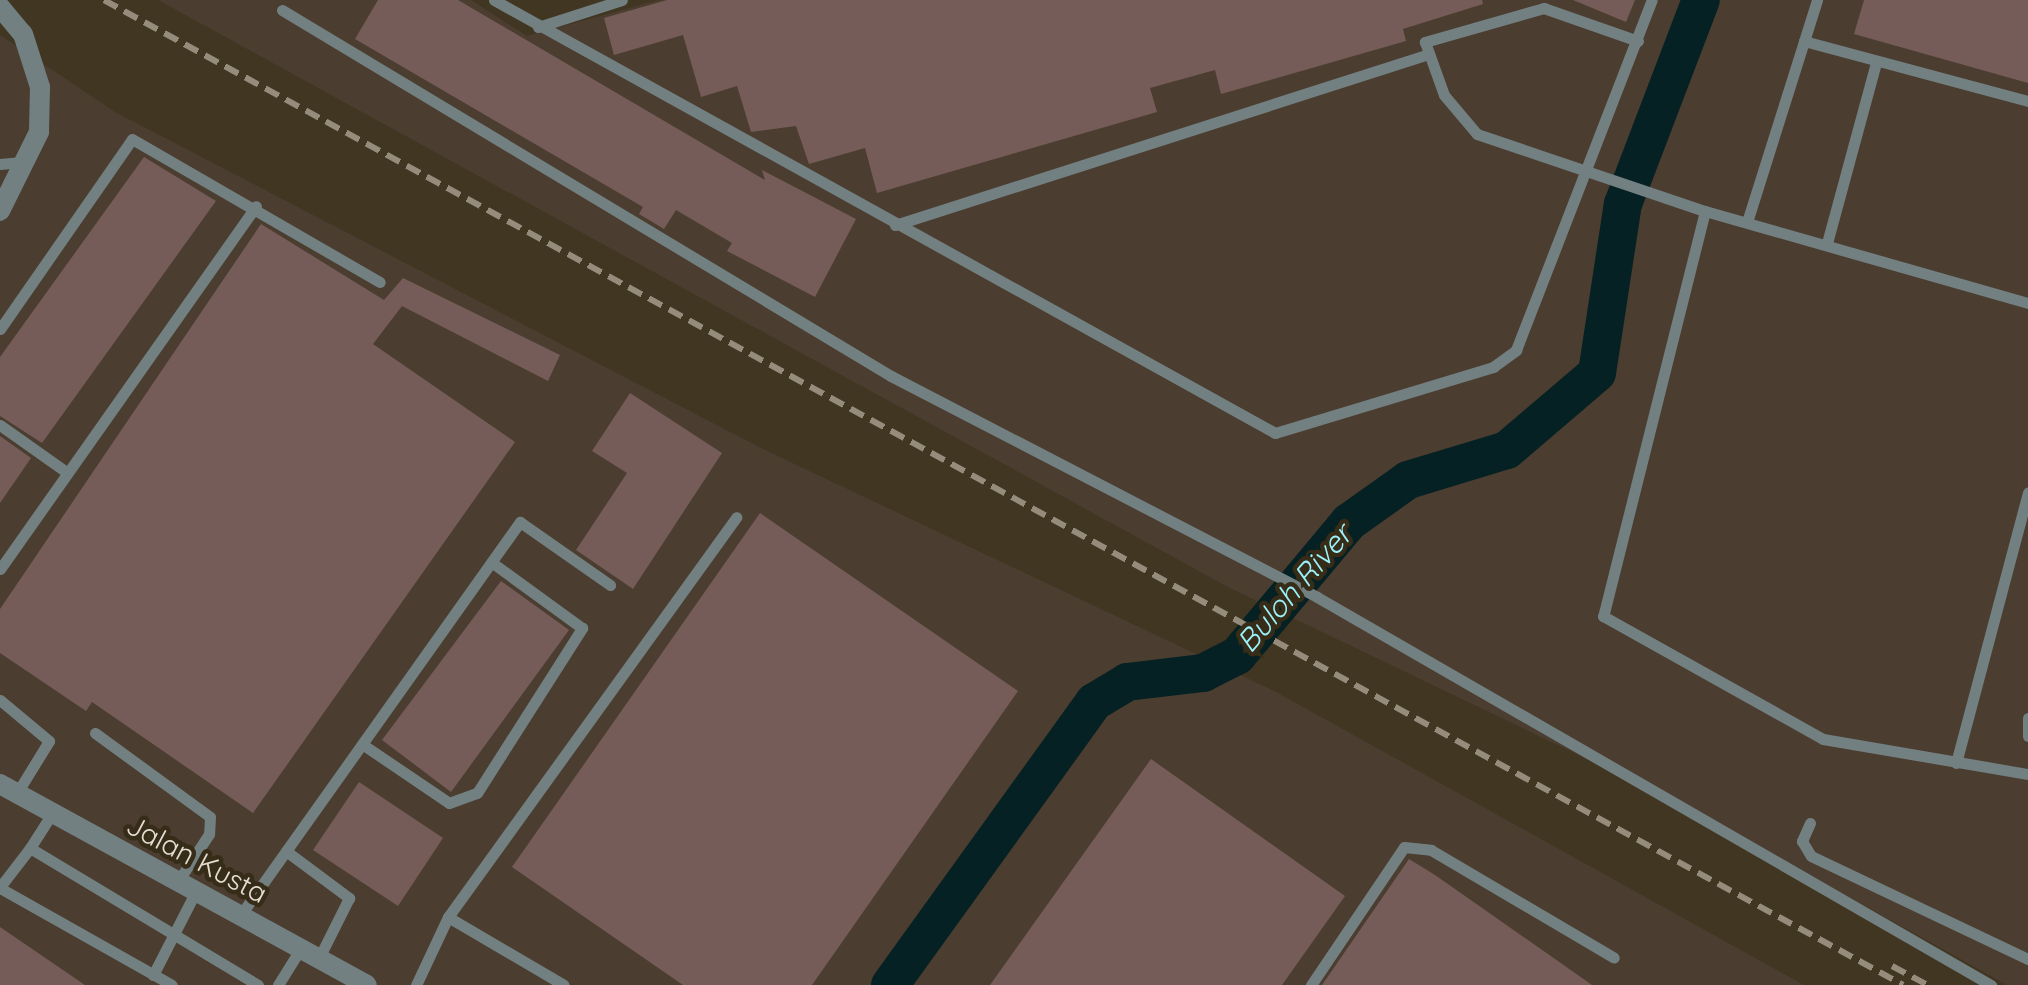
<!DOCTYPE html>
<style>
body{margin:0}
#map{position:relative;width:2028px;height:985px;overflow:hidden;background:#413622;font-family:Quicksand,sans-serif}
div>[style]{position:absolute}
.industrial>*{inset:0;background:#4b3d2f}
.river>*{height:38px;margin:-19px;padding:0 19px;transform-origin:19px;border-radius:19px;background:#062124}
.building>*{inset:0;background:#765c58}
.service>*{height:11px;margin:-5.5px;padding:0 5.5px;transform-origin:5.5px;border-radius:5.5px;background:#738082}
.tertiary>*{height:20px;margin:-10px;padding:0 10px;transform-origin:10px;border-radius:10px;background:#738082}
.rail>*{height:6px;margin-top:-3px;transform-origin:0;background:repeating-linear-gradient(90deg,#958c7c 0 15px,transparent 0 23px)}
span{translate:-50% -50%;white-space:nowrap;text-align:center;line-height:1.15;-webkit-text-stroke:9px #362c18;paint-order:stroke}
.street-label{font-size:28px;color:#e5dfd3}
.water-label{font-size:30px;color:#9bf2fc;font-style:italic}
</style>
<div id="map">
<div class="industrial">
<div style="clip-path:polygon(158px 0,471px 0,527px 36px,659px 0,2028px 0,2028px 985px,2007px 985px,1691px 809px,1226px 586px)"></div>
<div style="clip-path:polygon(0 35px,115px 112px,763px 449px,1276px 692px,1804px 985px,0 985px)"></div>
</div>
<div class="river">
<div style="left:890px;top:985px;width:349px;rotate:-54.2deg"></div>
<div style="left:1094px;top:702px;width:39px;rotate:-31deg"></div>
<div style="left:1127px;top:682px;width:77px;rotate:-6.8deg"></div>
<div style="left:1203px;top:673px;width:38px;rotate:-27deg"></div>
<div style="left:1237px;top:656px;width:175px;rotate:-50.1deg"></div>
<div style="left:1349px;top:522px;width:72px;rotate:-35.4deg"></div>
<div style="left:1408px;top:480px;width:103px;rotate:-16.9deg"></div>
<div style="left:1507px;top:450px;width:118px;rotate:-40.5deg"></div>
<div style="left:1597px;top:373px;width:171px;rotate:-81.3deg"></div>
<div style="left:1623px;top:204px;width:218px;rotate:-69.1deg"></div>
</div>
<div class="building">
<div style="clip-path:polygon(378px 0,458px 0,765px 180px,762px 170px,856px 219px,815px 297px,727px 251px,732px 243px,676px 210px,664px 229px,639px 214px,643px 207px,355px 39px)"></div>
<div style="clip-path:polygon(667px 0,1482px 0,1483px 4px,1403px 29px,1406px 41px,1221px 94px,1215px 70px,1150px 88px,1157px 112px,877px 193px,865px 148px,809px 164px,796px 126px,751px 132px,737px 86px,701px 97px,683px 35px,614px 55px,604px 18px)"></div>
<div style="clip-path:polygon(1573px 0,1635px 0,1626px 22px)"></div>
<div style="clip-path:polygon(1864px 0,2028px 0,2028px 83px,1854px 34px)"></div>
<div style="clip-path:polygon(144px 157px,216px 201px,42px 443px,0 416px,0 357px)"></div>
<div style="clip-path:polygon(261px 224px,384px 300px,403px 278px,560px 355px,548px 381px,402px 306px,373px 344px,515px 442px,253px 813px,92px 702px,86px 711px,0 653px,0 609px)"></div>
<div style="clip-path:polygon(630px 393px,722px 453px,633px 589px,576px 550px,627px 473px,592px 451px)"></div>
<div style="clip-path:polygon(0 436px,31px 458px,0 503px)"></div>
<div style="clip-path:polygon(760px 513px,1018px 691px,812px 985px,683px 985px,512px 867px)"></div>
<div style="clip-path:polygon(501px 581px,569px 630px,451px 792px,382px 740px)"></div>
<div style="clip-path:polygon(1151px 759px,1345px 896px,1282px 985px,990px 985px)"></div>
<div style="clip-path:polygon(359px 782px,443px 838px,398px 906px,313px 850px)"></div>
<div style="clip-path:polygon(1409px 859px,1435px 875px,1592px 985px,1322px 985px)"></div>
<div style="clip-path:polygon(0 927px,85px 985px,0 985px)"></div>
</div>
<div class="service">
<div style="left:494px;top:0;width:893px;rotate:29deg"></div>
<div style="left:1275px;top:433px;width:228px;rotate:-16.8deg"></div>
<div style="left:1493px;top:367px;width:29px;rotate:-36deg"></div>
<div style="left:1516px;top:350px;width:375px;rotate:-68.8deg"></div>
<div style="left:282px;top:10px;width:711px;rotate:31.01deg"></div>
<div style="left:891px;top:376px;width:480px;rotate:27.4deg"></div>
<div style="left:1317px;top:597px;width:778px;rotate:29.93deg"></div>
<div style="left:538px;top:27px;width:88px;rotate:-17.8deg"></div>
<div style="left:1638px;top:41px;width:100px;rotate:-160.7deg"></div>
<div style="left:1544px;top:8px;width:124px;rotate:164.1deg"></div>
<div style="left:1425px;top:42px;width:56px;rotate:70.3deg"></div>
<div style="left:1444px;top:95px;width:51px;rotate:49.8deg"></div>
<div style="left:1477px;top:134px;width:241px;rotate:18.7deg"></div>
<div style="left:1705px;top:211px;width:418px;rotate:104.1deg"></div>
<div style="left:1603px;top:616px;width:252px;rotate:29.2deg"></div>
<div style="left:1823px;top:739px;width:208px;rotate:9.7deg"></div>
<div style="left:1804px;top:41px;width:232px;rotate:15deg"></div>
<div style="left:0;top:164px;width:25px;rotate:-5deg"></div>
<div style="left:1705px;top:211px;width:336px;rotate:15.9deg"></div>
<div style="left:1747px;top:222px;width:233px;rotate:-72.5deg"></div>
<div style="left:895px;top:225px;width:561px;rotate:-17.76deg"></div>
<div style="left:1827px;top:243px;width:187px;rotate:-74.8deg"></div>
<div style="left:0;top:329px;width:231px;rotate:-55.2deg"></div>
<div style="left:132px;top:139px;width:286px;rotate:30deg"></div>
<div style="left:0;top:425px;width:80px;rotate:35.3deg"></div>
<div style="left:0;top:569px;width:444px;rotate:-54.8deg"></div>
<div style="left:0;top:700px;width:64px;rotate:39.9deg"></div>
<div style="left:49px;top:741px;width:61px;rotate:121.6deg"></div>
<div style="left:2028px;top:718px;width:18px;rotate:90deg"></div>
<div style="left:95px;top:733px;width:142px;rotate:36.1deg"></div>
<div style="left:210px;top:817px;width:17px;rotate:93deg"></div>
<div style="left:209px;top:834px;width:55px;rotate:123.1deg"></div>
<div style="left:362px;top:744px;width:105px;rotate:34.1deg"></div>
<div style="left:449px;top:803px;width:30px;rotate:-20deg"></div>
<div style="left:477px;top:793px;width:196px;rotate:-57.5deg"></div>
<div style="left:582px;top:628px;width:112px;rotate:-144deg"></div>
<div style="left:1956px;top:763px;width:280px;rotate:-75.1deg"></div>
<div style="left:1810px;top:823px;width:20px;rotate:114deg"></div>
<div style="left:1802px;top:841px;width:17px;rotate:59deg"></div>
<div style="left:1811px;top:856px;width:240px;rotate:25.4deg"></div>
<div style="left:30px;top:848px;width:43px;rotate:-57.4deg"></div>
<div style="left:286px;top:851px;width:79px;rotate:36.7deg"></div>
<div style="left:349px;top:898px;width:67px;rotate:116.6deg"></div>
<div style="left:0;top:887px;width:49px;rotate:-52.4deg"></div>
<div style="left:30px;top:848px;width:266px;rotate:31deg"></div>
<div style="left:0;top:888px;width:197px;rotate:29.4deg"></div>
<div style="left:242px;top:913px;width:480px;rotate:-54.6deg"></div>
<div style="left:520px;top:522px;width:110px;rotate:35deg"></div>
<div style="left:448px;top:917px;width:493px;rotate:-54.2deg"></div>
<div style="left:153px;top:975px;width:97px;rotate:-62.9deg"></div>
<div style="left:278px;top:985px;width:44px;rotate:-58.1deg"></div>
<div style="left:416px;top:985px;width:75px;rotate:-64.8deg"></div>
<div style="left:448px;top:917px;width:134px;rotate:30.4deg"></div>
<div style="left:1311px;top:985px;width:166px;rotate:-56deg"></div>
<div style="left:1404px;top:847px;width:27px;rotate:6deg"></div>
<div style="left:1431px;top:850px;width:212px;rotate:30.5deg"></div>
</div>
<div class="tertiary">
<div style="left:0;top:7px;width:35px;rotate:50deg"></div>
<div style="left:23px;top:34px;width:56px;rotate:72.2deg"></div>
<div style="left:40px;top:87px;width:45px;rotate:91.3deg"></div>
<div style="left:39px;top:132px;width:88px;rotate:116.3deg"></div>
<div style="left:0;top:784px;width:418px;rotate:28.7deg"></div>
</div>
<div class="rail">
<div style="left:104px;top:0;width:2051px;rotate:28.7deg"></div>
<div style="left:1892px;top:966px;width:40px;rotate:28deg"></div>
</div>
<div class="street-label">
<span style="left:197px;top:859px;rotate:28deg">Jalan Kusta</span>
</div>
<div class="water-label">
<span style="left:1294px;top:588px;rotate:-49deg">Buloh River</span>
</div>
</div>
